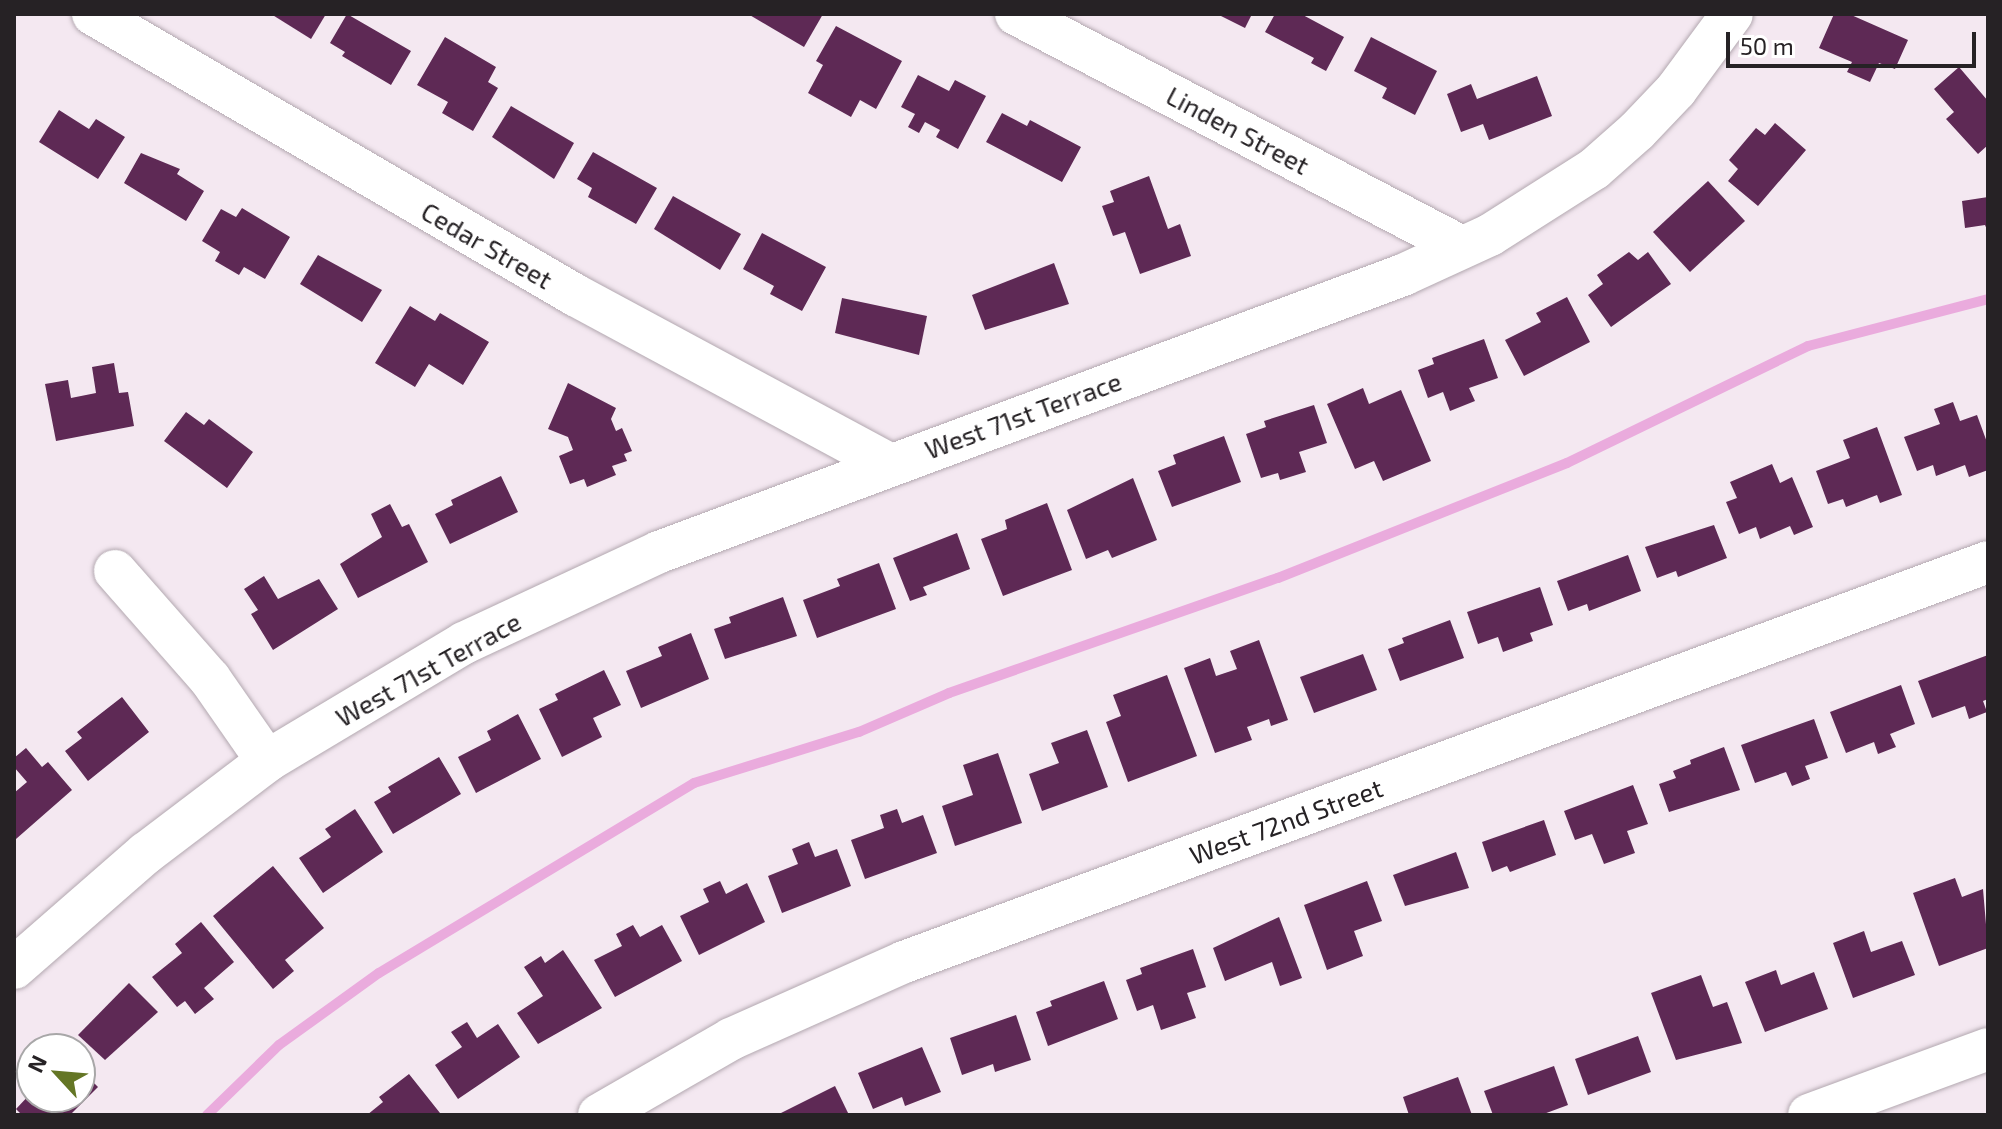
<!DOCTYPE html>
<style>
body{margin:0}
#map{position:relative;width:2002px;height:1129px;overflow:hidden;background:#f4e8f1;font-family:"Exo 2",sans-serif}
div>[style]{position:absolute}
.stream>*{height:10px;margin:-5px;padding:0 5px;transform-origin:5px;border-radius:5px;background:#eaabdd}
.building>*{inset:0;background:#5e2955}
.roads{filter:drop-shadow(0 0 2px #b3a8b0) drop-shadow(0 0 2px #b3a8b0)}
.minor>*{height:42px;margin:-21px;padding:0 21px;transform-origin:21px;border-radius:21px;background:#fff}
span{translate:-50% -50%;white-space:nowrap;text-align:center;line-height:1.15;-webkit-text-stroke:8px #fff;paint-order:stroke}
.street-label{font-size:26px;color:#262225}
.frame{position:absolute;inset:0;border:16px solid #262225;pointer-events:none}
.north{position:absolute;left:16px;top:1033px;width:80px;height:80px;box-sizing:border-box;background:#fff;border:2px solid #a8a7a8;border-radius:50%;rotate:296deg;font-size:22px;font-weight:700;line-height:32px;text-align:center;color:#262225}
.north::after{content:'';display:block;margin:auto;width:28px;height:36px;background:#647625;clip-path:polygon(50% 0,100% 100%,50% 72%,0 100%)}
.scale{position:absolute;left:1726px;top:32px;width:250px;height:36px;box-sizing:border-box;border:4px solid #262225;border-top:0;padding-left:10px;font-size:24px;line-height:28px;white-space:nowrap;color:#262225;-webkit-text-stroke:6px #fff;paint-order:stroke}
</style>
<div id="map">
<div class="stream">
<div style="left:207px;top:1115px;width:100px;rotate:-44.2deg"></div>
<div style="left:279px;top:1045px;width:123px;rotate:-35.8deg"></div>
<div style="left:379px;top:973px;width:368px;rotate:-31.1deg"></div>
<div style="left:694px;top:783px;width:173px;rotate:-17.2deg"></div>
<div style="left:859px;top:732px;width:98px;rotate:-23.4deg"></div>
<div style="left:949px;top:693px;width:349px;rotate:-19.3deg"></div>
<div style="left:1278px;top:578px;width:311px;rotate:-21.7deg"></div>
<div style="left:1567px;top:463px;width:268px;rotate:-25.9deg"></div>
<div style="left:1808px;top:346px;width:186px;rotate:-14.6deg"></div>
</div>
<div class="building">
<div style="clip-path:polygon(271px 14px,326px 14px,311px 39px)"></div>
<div style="clip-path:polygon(347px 14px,411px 51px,391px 85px,342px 56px,345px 52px,330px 43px)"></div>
<div style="clip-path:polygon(748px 14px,823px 14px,804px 47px)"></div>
<div style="clip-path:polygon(1217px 14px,1252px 14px,1245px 28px)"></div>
<div style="clip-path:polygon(1275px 14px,1301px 14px,1344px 37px,1326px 71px,1311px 63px,1314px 58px,1265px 32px)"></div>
<div style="clip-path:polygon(1834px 14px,1849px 14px,1908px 40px,1895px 69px,1879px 63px,1870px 82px,1847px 72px,1852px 62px,1819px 48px)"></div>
<div style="clip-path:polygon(836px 26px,902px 61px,876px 109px,860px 100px,851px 117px,808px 93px,823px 65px,816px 61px)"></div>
<div style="clip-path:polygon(445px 37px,496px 67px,488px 82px,498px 88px,473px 131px,442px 113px,448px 102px,417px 85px)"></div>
<div style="clip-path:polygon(1371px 37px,1437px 71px,1415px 115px,1382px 98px,1387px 88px,1354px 71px)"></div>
<div style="clip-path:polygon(1959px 67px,1988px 101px,1988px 145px,1978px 154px,1946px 119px,1954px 112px,1934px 89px)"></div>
<div style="clip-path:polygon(918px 75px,949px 91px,955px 80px,986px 96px,958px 149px,936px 137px,940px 130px,925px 122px,919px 133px,908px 127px,915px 114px,901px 107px)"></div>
<div style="clip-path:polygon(1537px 76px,1552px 116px,1489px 140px,1483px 124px,1461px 132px,1447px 94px,1471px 84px,1477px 99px)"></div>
<div style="clip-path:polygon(511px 106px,574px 143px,554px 179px,492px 137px)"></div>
<div style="clip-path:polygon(59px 110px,89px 129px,96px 119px,125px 137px,98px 179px,39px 142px)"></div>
<div style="clip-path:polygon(1002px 113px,1027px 126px,1030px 120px,1081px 147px,1062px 182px,986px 142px)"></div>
<div style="clip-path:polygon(1775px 123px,1806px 150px,1758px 206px,1728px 181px,1738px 169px,1729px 160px,1756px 128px,1765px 135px)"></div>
<div style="clip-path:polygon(593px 152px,657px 188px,636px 224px,588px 197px,592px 188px,577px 179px)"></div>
<div style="clip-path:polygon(141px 153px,180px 169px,177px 174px,204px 191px,186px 221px,124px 183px)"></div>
<div style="clip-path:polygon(1149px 176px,1168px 229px,1180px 224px,1191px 256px,1140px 274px,1125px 232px,1113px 236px,1102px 206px,1114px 202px,1110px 191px)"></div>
<div style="clip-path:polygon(1708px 181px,1745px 221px,1690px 272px,1653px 232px)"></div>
<div style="clip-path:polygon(673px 196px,741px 234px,720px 270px,654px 229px)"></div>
<div style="clip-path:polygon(1988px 197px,1988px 232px,1985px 225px,1965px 228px,1962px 201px)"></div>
<div style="clip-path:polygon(242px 208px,290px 237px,265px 279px,244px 267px,239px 275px,215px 261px,220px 252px,202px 241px,221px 209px,236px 217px)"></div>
<div style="clip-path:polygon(762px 233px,826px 267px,802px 311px,770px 294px,774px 286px,743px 269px)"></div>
<div style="clip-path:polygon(1629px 252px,1638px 260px,1648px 252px,1671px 284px,1611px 327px,1588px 295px,1603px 284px,1597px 275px)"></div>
<div style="clip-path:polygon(318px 255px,382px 290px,362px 322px,300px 284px)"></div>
<div style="clip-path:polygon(1054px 263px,1069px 304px,985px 330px,972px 295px)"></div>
<div style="clip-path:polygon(1567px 297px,1590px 342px,1524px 376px,1505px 340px,1541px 322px,1536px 313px)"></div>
<div style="clip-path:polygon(842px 298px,927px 316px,919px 355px,835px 333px)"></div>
<div style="clip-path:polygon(410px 306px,435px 321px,440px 313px,489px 342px,463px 385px,429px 364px,415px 387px,375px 363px)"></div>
<div style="clip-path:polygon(1484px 339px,1498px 378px,1469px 388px,1475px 401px,1450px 411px,1443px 392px,1428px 398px,1418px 370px,1434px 364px,1432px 358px)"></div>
<div style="clip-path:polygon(114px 363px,119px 393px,128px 392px,134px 426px,56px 441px,45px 384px,68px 380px,71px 398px,96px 393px,92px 367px)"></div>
<div style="clip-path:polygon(568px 383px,616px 408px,611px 419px,616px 431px,622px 428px,632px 451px,624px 454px,627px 461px,612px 466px,616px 475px,587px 487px,584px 479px,570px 484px,559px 456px,573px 450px,568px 437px,548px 429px)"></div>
<div style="clip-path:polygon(1363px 388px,1369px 404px,1401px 390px,1431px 461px,1383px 481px,1374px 461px,1355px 469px,1327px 404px)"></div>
<div style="clip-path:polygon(1953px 402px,1960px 421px,1977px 415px,1988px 445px,1988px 470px,1969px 477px,1965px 465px,1936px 476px,1933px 465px,1917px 471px,1904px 437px,1940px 424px,1934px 409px)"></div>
<div style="clip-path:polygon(1314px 405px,1327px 443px,1299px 452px,1306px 472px,1280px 480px,1278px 473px,1261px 478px,1246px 434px,1266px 427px,1264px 421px)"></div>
<div style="clip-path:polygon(186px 412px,204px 425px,209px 419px,253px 452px,227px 488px,164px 441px)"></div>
<div style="clip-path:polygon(1877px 427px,1902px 495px,1880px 503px,1877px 495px,1846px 507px,1843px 499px,1828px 504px,1816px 471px,1850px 458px,1843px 440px)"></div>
<div style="clip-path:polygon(1224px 436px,1241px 482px,1172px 507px,1158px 471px,1176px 464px,1173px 455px)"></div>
<div style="clip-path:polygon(1772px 464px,1780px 483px,1792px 477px,1813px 527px,1794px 535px,1790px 526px,1760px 539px,1756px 527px,1739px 534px,1726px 502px,1737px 498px,1730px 482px)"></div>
<div style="clip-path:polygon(501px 476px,518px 512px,450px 544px,435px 514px,453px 505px,451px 500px)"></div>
<div style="clip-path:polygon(1133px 478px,1157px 540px,1112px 558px,1108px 550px,1086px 559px,1067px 510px)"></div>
<div style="clip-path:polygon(1047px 503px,1072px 570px,1003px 596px,981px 539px,1007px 529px,1005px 520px)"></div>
<div style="clip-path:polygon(390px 504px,402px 527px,409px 524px,428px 562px,358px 598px,340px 564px,382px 537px,371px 514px)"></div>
<div style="clip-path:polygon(1714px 525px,1727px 558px,1678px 577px,1676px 571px,1657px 578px,1645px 547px)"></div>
<div style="clip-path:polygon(957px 533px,970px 569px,923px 587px,927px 595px,910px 601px,893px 558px)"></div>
<div style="clip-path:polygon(1628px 555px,1641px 591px,1589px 611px,1587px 604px,1568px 611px,1557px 581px)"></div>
<div style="clip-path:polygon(879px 563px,896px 609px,817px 638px,803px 600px,840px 586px,837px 579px)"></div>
<div style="clip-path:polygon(264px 576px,278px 599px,319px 579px,338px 609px,273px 650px,251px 614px,258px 610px,244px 589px)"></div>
<div style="clip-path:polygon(1540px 587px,1553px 625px,1530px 633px,1533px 641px,1503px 652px,1498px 637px,1478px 644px,1467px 612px)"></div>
<div style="clip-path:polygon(783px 597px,797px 636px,725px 659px,714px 629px,731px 623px,729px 617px)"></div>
<div style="clip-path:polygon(1450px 620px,1464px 658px,1400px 681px,1388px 649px,1404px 643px,1402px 638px)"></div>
<div style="clip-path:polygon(691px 633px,709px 679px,641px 708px,626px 671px,662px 656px,658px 647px)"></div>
<div style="clip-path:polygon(1259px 640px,1288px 720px,1271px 726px,1269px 719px,1247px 727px,1252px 740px,1215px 753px,1184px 668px,1210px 658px,1216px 676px,1237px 669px,1230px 651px)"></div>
<div style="clip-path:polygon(1363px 654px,1377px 690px,1314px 713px,1300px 677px)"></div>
<div style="clip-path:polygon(1988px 655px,1988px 699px,1983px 701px,1987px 712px,1969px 719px,1965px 706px,1932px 718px,1918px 681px)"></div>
<div style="clip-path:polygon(604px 670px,621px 705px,593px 718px,602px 737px,562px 757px,539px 709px,558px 700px,555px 694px)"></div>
<div style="clip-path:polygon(1167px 675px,1197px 756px,1128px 782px,1106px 722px,1121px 716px,1113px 695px)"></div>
<div style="clip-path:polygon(1901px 685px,1915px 724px,1890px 734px,1896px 747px,1878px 754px,1874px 742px,1846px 753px,1830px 712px)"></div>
<div style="clip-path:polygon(122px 697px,149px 732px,88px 781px,65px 751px,82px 738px,77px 732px)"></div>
<div style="clip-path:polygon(518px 714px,541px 759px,476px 793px,458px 757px,491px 740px,487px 731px)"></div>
<div style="clip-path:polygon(1814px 719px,1828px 758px,1805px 766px,1810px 779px,1792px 786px,1786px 772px,1755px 783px,1741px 745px)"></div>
<div style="clip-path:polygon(1087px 730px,1108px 787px,1042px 811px,1029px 774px,1059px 763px,1051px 743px)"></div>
<div style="clip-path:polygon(1724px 747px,1740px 790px,1669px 812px,1659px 784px,1676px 778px,1673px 771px,1691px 764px,1690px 760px)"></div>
<div style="clip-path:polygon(26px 748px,42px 767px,48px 762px,72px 790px,16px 839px,14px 793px,27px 782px,14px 767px,14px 758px)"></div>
<div style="clip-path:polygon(998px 753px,1022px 823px,955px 846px,942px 806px,973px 795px,963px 765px)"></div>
<div style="clip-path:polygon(439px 757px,461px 794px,393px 834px,374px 802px,391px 792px,388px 787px)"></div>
<div style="clip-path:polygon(1633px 785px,1648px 824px,1627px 831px,1635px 853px,1604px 864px,1592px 834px,1575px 840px,1564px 811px)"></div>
<div style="clip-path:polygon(355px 809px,383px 852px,323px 893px,299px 858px,331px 837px,325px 829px)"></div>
<div style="clip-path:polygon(897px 809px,902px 823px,923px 815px,937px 853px,865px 879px,851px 840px,884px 828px,880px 815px)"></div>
<div style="clip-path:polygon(1544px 820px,1556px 855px,1510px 872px,1507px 866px,1492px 872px,1482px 842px)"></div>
<div style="clip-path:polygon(809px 842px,815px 857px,837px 849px,851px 886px,782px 913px,768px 876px,798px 864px,792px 849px)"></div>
<div style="clip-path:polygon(1456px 852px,1469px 888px,1405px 906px,1393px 875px)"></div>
<div style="clip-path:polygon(273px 866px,324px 928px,285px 960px,294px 971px,273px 989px,213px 916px)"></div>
<div style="clip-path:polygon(1955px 878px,1962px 897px,1983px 889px,1988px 948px,1939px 966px,1913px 893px)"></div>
<div style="clip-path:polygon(720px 881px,726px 894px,747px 883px,765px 922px,699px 955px,680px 916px,709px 902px,703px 889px)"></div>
<div style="clip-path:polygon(1367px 881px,1382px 921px,1354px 931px,1363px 956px,1327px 970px,1304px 905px)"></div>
<div style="clip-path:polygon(1279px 917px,1302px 978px,1280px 986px,1272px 962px,1225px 981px,1213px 948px)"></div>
<div style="clip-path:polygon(201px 922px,234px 962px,204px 988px,214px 999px,195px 1014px,185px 1001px,177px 1007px,152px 977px,182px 953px,175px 944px)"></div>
<div style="clip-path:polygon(633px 925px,640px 937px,662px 925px,682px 961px,615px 997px,594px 960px,622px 946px,616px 934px)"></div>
<div style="clip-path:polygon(1864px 931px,1871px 952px,1902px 941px,1915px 975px,1853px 998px,1833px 943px)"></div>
<div style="clip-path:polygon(1193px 949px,1206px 987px,1187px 993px,1196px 1018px,1161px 1030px,1153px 1005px,1137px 1011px,1126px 980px,1142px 974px,1140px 968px)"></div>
<div style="clip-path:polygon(563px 950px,602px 1008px,538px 1044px,517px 1013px,543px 996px,524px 967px,541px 956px,545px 963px)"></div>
<div style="clip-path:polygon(1776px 970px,1781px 985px,1814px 972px,1828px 1009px,1765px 1032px,1745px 982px)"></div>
<div style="clip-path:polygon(1701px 975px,1713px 1007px,1727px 1002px,1742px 1043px,1676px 1060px,1651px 993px)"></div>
<div style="clip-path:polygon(1104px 981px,1118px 1019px,1048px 1046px,1036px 1012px,1052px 1006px,1050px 1001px)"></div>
<div style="clip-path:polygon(129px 983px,158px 1012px,105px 1060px,78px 1035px)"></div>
<div style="clip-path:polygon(1016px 1015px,1031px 1060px,995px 1072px,993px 1064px,962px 1075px,950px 1038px)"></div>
<div style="clip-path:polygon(467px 1022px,477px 1038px,498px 1024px,520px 1057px,458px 1099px,435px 1065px,462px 1047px,451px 1032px)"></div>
<div style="clip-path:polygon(1638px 1036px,1651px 1072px,1588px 1095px,1575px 1059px)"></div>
<div style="clip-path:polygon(922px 1047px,941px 1092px,905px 1106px,902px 1097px,873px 1109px,858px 1073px)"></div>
<div style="clip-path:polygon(1554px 1066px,1568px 1105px,1541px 1115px,1493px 1115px,1484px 1091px)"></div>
<div style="clip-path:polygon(80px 1069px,98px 1087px,70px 1115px,22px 1115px,16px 1109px,32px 1092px,32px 1097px,80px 1097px)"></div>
<div style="clip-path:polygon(409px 1074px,440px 1113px,367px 1115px,383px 1102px,379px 1097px)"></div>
<div style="clip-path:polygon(1458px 1077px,1472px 1115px,1409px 1115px,1403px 1097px)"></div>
<div style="clip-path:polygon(835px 1086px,849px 1115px,777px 1115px)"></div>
</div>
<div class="roads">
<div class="minor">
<div style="left:93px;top:14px;width:558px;rotate:30.24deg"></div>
<div style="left:575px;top:295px;width:354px;rotate:28.3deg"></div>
<div style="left:1016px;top:14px;width:501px;rotate:27.59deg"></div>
<div style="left:115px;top:571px;width:144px;rotate:48.7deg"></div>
<div style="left:210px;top:679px;width:100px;rotate:55.2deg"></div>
<div style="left:14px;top:968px;width:175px;rotate:-41.1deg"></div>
<div style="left:146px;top:853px;width:152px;rotate:-37.2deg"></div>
<div style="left:267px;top:761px;width:230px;rotate:-30.9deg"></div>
<div style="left:464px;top:643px;width:215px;rotate:-25deg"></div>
<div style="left:659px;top:552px;width:794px;rotate:-20.42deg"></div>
<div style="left:1403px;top:275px;width:96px;rotate:-24.7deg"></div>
<div style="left:1490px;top:235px;width:123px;rotate:-32.4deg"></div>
<div style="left:1594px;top:169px;width:57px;rotate:-41.5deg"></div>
<div style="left:1637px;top:131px;width:57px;rotate:-46.4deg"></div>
<div style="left:1676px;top:90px;width:94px;rotate:-53.6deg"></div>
<div style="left:599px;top:1115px;width:152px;rotate:-29.9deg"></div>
<div style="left:731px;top:1039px;width:189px;rotate:-24deg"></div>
<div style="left:904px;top:962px;width:1155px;rotate:-20.25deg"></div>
<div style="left:1809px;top:1115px;width:191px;rotate:-20.2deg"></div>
</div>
</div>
<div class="street-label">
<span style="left:1238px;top:130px;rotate:28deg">Linden Street</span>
<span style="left:487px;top:245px;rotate:30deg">Cedar Street</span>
<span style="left:1023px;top:415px;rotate:-20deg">West 71st Terrace</span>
<span style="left:428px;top:669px;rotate:-29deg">West 71st Terrace</span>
<span style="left:1286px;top:821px;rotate:-20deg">West 72nd Street</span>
</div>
<div class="frame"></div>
<div class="north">N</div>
<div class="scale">50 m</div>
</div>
